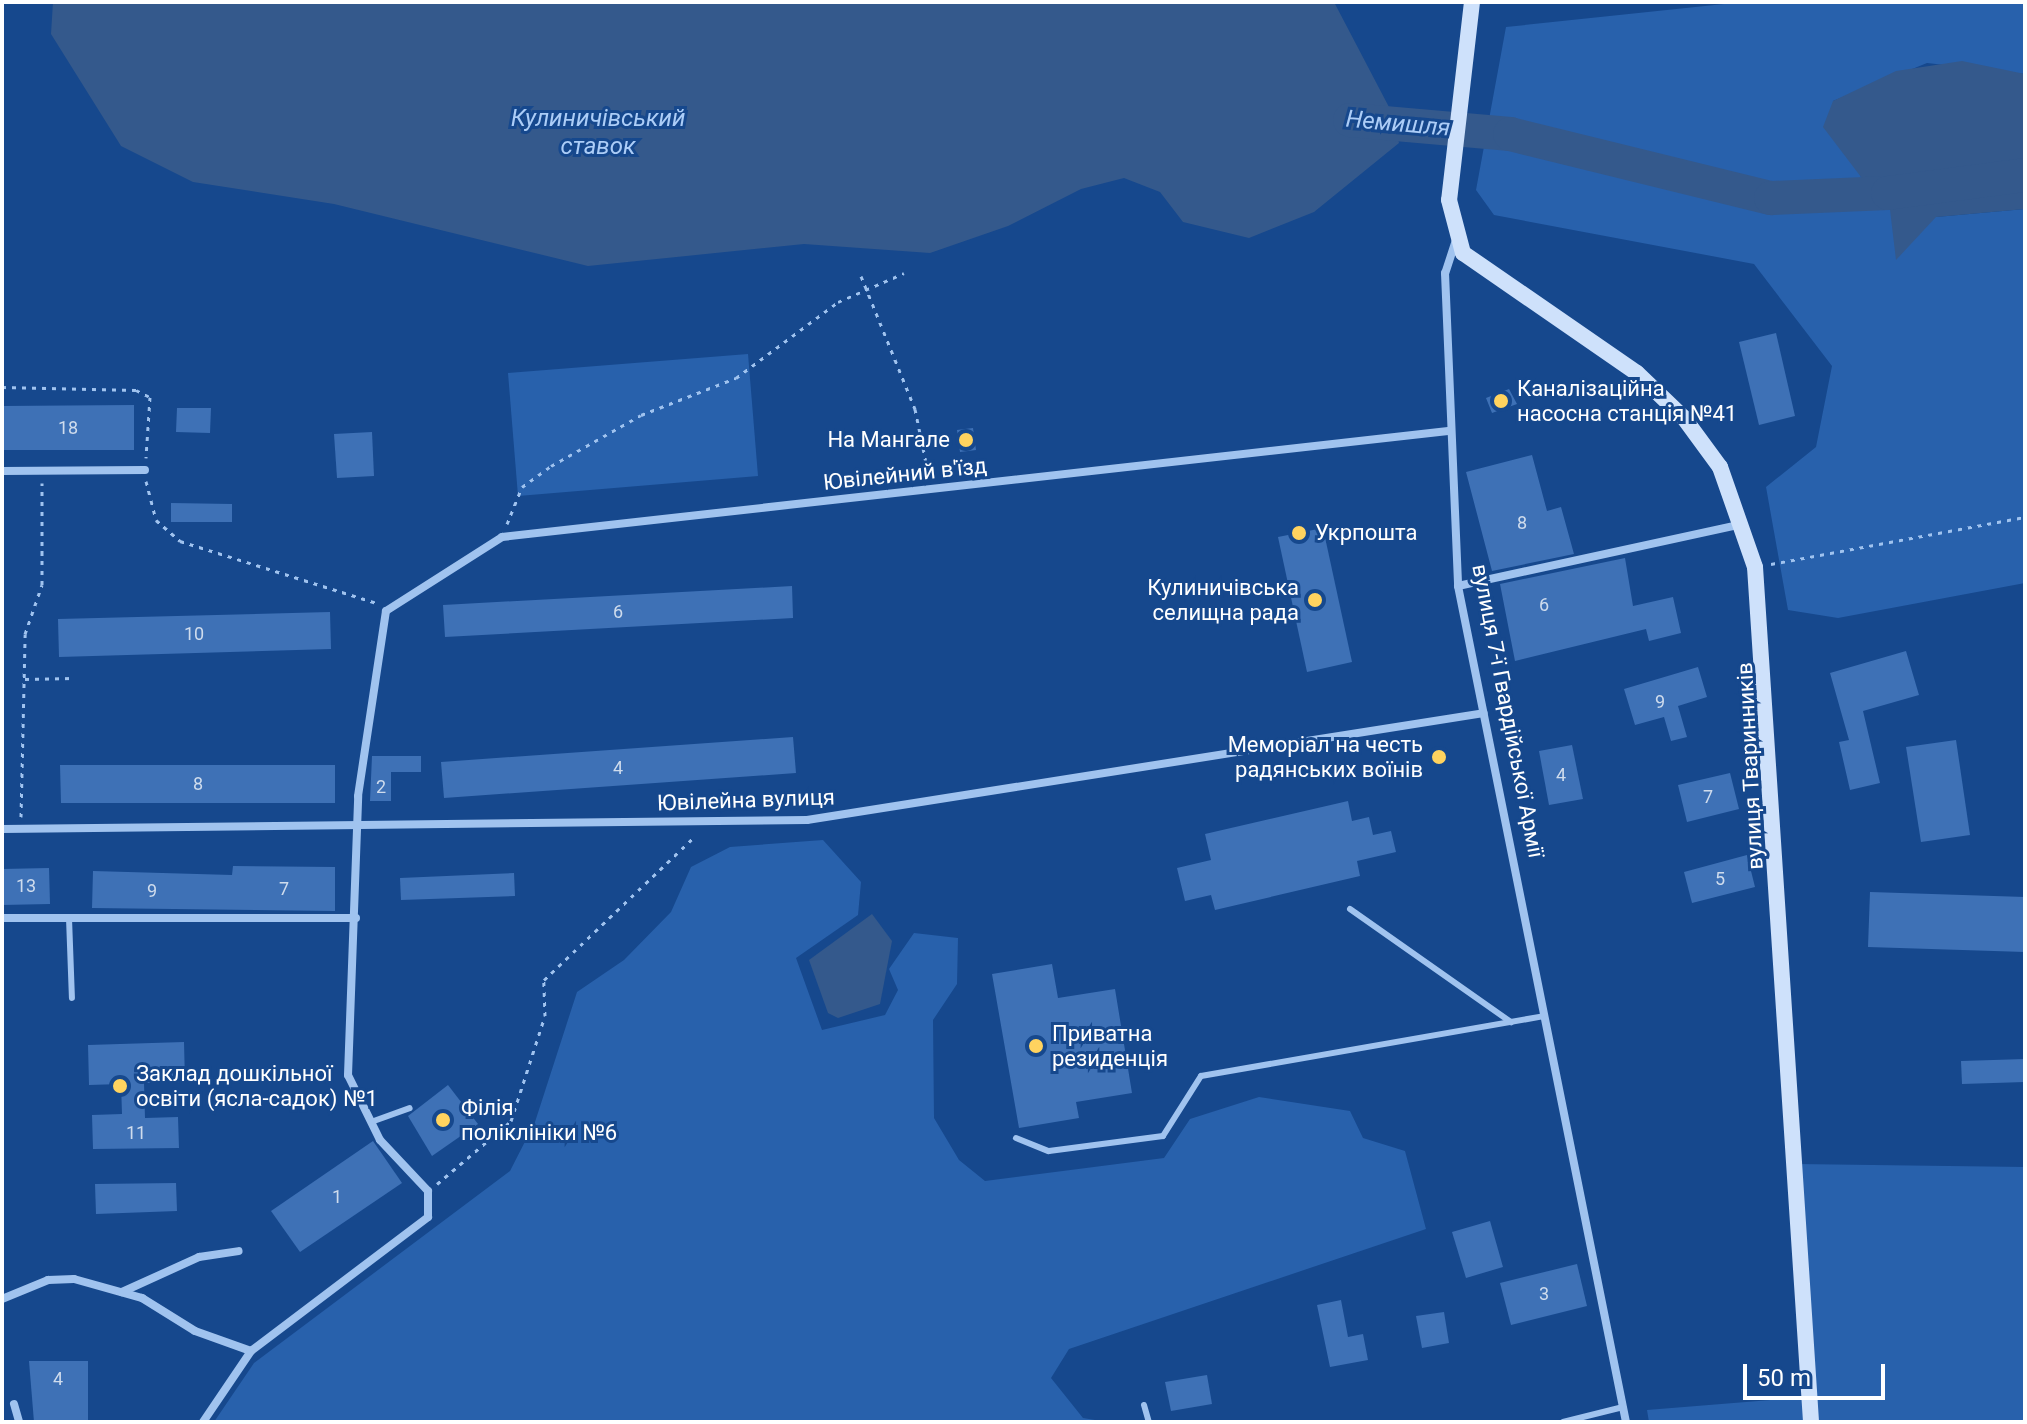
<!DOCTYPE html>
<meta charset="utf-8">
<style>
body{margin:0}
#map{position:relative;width:2027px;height:1424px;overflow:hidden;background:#16488d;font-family:Roboto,sans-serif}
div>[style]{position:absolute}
.green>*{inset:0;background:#2861ac}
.water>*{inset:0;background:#34598c}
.river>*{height:34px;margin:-17px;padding:0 17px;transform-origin:17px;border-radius:17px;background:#34598c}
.building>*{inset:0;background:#3e71b6}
.path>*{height:3px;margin-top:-1.5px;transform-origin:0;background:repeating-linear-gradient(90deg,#a0c3ef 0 4px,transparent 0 10px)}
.service>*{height:6px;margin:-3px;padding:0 3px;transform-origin:3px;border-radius:3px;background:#a0c3ef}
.minor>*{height:8px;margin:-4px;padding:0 4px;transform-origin:4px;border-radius:4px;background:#a0c3ef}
.secondary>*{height:16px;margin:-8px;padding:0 8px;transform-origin:8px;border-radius:8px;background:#cee1fb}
.dots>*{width:22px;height:22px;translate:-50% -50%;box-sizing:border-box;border:4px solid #16488d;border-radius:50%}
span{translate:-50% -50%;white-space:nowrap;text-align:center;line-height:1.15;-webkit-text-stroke:6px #16488d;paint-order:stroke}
.number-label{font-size:18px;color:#cfdced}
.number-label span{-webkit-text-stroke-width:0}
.poi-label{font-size:22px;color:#fff}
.left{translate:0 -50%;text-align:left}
.right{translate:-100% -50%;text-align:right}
.street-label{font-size:22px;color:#fff}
.water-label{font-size:24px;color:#accdf7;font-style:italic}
.frame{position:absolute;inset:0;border:4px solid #fff;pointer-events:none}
.scale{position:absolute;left:1743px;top:1364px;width:142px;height:36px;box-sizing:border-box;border:4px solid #fff;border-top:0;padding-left:10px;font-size:24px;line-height:28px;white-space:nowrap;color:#fff;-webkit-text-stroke:6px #16488d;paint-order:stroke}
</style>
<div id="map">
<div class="green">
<div style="clip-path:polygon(1743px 2px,2025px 2px,2025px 74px,1927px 63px,1833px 101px,1861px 177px,1888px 193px,1936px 217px,2025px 209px,2025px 583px,1838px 618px,1788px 610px,1766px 487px,1816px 447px,1832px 366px,1754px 264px,1494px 215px,1476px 190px,1506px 27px)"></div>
<div style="clip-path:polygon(748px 354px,758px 476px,518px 496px,508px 373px)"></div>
<div style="clip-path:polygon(823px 840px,861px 882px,858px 915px,796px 958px,822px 1030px,885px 1015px,898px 990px,889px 969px,914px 933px,958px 938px,957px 984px,933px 1020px,934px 1118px,959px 1160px,985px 1181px,1164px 1158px,1190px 1119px,1259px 1097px,1350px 1111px,1363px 1138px,1405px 1151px,1426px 1229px,1069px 1349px,1051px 1378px,1083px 1418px,1107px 1422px,214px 1422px,254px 1363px,510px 1171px,535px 1122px,577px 992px,624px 960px,671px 912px,691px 867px,730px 847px)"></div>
<div style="clip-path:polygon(1796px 1164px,2025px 1167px,2025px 1422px,1649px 1422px,1647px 1410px,1809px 1397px)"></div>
</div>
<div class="water">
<div style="clip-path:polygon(53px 2px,1334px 2px,1390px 109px,1399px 143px,1314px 212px,1249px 238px,1183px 222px,1160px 192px,1124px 178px,1081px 189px,1008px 226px,930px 253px,804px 244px,588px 266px,334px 204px,193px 182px,121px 146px,51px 34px)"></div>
<div style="clip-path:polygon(1962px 61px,2025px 74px,2025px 209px,1936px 217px,1896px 260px,1888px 193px,1861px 177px,1823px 127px,1833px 101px,1896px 71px)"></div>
<div style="clip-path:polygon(872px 914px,892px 941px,880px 1004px,838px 1018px,828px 1013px,809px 960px)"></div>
</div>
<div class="river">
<div style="left:1350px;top:120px;width:161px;rotate:5deg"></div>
<div style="left:1510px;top:134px;width:269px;rotate:13.8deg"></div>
<div style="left:1771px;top:198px;width:117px;rotate:-2.4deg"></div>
<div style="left:1888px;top:193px;width:138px;rotate:-7.5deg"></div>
</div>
<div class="building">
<div style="clip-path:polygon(1776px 333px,1795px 416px,1759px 425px,1739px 342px)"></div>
<div style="clip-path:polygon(1509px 389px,1517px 404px,1492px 413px,1486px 398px)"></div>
<div style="clip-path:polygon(134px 405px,134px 450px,2px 450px,2px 406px)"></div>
<div style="clip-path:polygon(177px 408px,211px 408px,210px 433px,176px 432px)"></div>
<div style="clip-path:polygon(973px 428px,976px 450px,960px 452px,957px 430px)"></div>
<div style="clip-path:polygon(372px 432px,374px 476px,337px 478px,334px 434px)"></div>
<div style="clip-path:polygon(1532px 455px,1547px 511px,1561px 507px,1574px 554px,1492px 571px,1466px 472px)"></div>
<div style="clip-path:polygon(171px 503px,232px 504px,232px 522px,171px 522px)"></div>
<div style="clip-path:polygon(1323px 528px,1352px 662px,1307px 672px,1278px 537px)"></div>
<div style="clip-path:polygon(1625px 558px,1633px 606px,1673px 597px,1681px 633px,1649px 641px,1646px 629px,1515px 661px,1500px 584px)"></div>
<div style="clip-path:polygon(792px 586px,793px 618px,445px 637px,443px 605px)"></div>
<div style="clip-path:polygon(330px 612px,331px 649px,59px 657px,58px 619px)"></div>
<div style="clip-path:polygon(1906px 651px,1919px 695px,1863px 711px,1880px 783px,1850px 790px,1839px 742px,1849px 740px,1830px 673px)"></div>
<div style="clip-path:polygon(1698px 667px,1707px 697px,1678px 706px,1687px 737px,1671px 741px,1664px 717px,1635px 725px,1624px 689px)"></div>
<div style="clip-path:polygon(793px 737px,796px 773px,444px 798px,441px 762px)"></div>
<div style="clip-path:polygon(1956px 740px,1970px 835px,1921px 842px,1906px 747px)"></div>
<div style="clip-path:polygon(1572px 745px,1583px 799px,1549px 805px,1539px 751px)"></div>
<div style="clip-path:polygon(372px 756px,421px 756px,421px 772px,391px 772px,391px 801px,370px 801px)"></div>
<div style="clip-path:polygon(60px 765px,335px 765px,335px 803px,61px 803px)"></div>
<div style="clip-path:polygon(1730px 773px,1739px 809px,1687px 822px,1678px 785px)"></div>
<div style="clip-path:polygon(1348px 801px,1352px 821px,1369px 817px,1373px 835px,1391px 831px,1396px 852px,1357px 861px,1360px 876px,1215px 910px,1211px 895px,1185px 901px,1177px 868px,1211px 860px,1205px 834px)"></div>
<div style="clip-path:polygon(1747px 855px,1755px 887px,1692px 903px,1684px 872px)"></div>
<div style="clip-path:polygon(233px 866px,335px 867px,335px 911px,92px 908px,93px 871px,232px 875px)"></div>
<div style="clip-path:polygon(49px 868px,50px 904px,2px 905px,2px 869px)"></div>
<div style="clip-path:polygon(514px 873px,515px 896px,401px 900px,400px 878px)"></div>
<div style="clip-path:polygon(1870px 892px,2025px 897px,2025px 952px,1868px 947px)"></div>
<div style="clip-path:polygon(1052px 964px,1058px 998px,1115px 989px,1132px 1093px,1076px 1102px,1079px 1118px,1019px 1128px,992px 974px)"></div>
<div style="clip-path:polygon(184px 1042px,185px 1082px,144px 1083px,145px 1118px,178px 1117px,179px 1148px,93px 1149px,92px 1115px,122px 1114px,121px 1084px,89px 1085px,88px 1045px)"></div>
<div style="clip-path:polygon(2025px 1059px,2025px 1082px,1962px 1084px,1961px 1061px)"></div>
<div style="clip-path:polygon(448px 1085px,478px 1124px,432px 1156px,408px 1116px)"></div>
<div style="clip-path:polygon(373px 1141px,402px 1183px,300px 1252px,271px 1211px)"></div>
<div style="clip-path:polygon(176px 1183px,177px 1211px,96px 1214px,95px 1184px)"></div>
<div style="clip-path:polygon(1490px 1221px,1503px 1267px,1466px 1278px,1452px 1232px)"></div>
<div style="clip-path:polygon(1577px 1264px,1587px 1306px,1511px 1325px,1500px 1283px)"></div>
<div style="clip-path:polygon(1341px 1300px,1348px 1337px,1363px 1334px,1368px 1360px,1330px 1367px,1317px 1305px)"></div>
<div style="clip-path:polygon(1444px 1312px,1449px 1343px,1422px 1348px,1416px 1316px)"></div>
<div style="clip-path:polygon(29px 1361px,88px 1361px,88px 1422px,34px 1422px)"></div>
<div style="clip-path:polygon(1207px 1375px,1212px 1404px,1171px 1411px,1165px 1382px)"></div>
</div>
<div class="path">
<div style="left:861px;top:276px;width:144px;rotate:67.9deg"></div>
<div style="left:915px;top:409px;width:69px;rotate:78.4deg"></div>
<div style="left:2px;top:387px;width:134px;rotate:1.3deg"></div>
<div style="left:136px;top:390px;width:16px;rotate:27deg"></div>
<div style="left:150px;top:397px;width:61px;rotate:93.8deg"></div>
<div style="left:146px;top:481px;width:40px;rotate:75.6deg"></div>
<div style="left:156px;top:520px;width:32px;rotate:41deg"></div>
<div style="left:180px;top:541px;width:207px;rotate:17.5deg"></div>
<div style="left:507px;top:524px;width:40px;rotate:-68deg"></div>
<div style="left:522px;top:487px;width:36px;rotate:-36deg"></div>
<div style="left:551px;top:466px;width:103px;rotate:-29.5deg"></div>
<div style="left:641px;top:415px;width:102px;rotate:-21.3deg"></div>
<div style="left:736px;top:378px;width:127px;rotate:-36.7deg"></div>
<div style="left:838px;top:302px;width:72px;rotate:-23.7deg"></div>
<div style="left:1771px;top:564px;width:258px;rotate:-10.5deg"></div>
<div style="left:25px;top:679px;width:49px;rotate:-1.2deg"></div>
<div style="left:21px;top:817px;width:183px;rotate:-88.7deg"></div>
<div style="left:25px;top:634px;width:52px;rotate:-70.9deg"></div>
<div style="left:42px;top:585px;width:102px;rotate:-90deg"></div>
<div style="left:437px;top:1184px;width:97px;rotate:-40.4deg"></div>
<div style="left:511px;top:1121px;width:110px;rotate:-72.1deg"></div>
<div style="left:545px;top:1016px;width:36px;rotate:-92deg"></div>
<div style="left:544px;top:980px;width:209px;rotate:-43.6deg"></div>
</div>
<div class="service">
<div style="left:1350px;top:909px;width:197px;rotate:35.1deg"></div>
<div style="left:69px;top:918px;width:80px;rotate:87.9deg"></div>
<div style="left:371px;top:1122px;width:41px;rotate:-19.7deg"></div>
<div style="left:1016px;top:1138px;width:35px;rotate:22deg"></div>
<div style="left:1049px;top:1151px;width:115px;rotate:-7.5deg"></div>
<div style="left:1163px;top:1136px;width:71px;rotate:-57.7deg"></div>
<div style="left:1201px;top:1076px;width:348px;rotate:-9.9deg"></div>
<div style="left:1144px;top:1405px;width:18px;rotate:74deg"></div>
<div style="left:1563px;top:1422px;width:62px;rotate:-14deg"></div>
</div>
<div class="minor">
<div style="left:1456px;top:240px;width:35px;rotate:108deg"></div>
<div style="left:1445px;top:273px;width:313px;rotate:87.6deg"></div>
<div style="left:1458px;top:586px;width:853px;rotate:78.64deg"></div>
<div style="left:2px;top:471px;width:143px;rotate:-0.4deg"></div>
<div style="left:1458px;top:586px;width:292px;rotate:-12.3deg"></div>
<div style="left:2px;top:829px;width:805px;rotate:-0.64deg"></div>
<div style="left:807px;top:820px;width:685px;rotate:-8.98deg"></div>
<div style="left:2px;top:918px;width:354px"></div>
<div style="left:122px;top:1292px;width:85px;rotate:-24.4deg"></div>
<div style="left:199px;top:1257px;width:40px;rotate:-8.5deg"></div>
<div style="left:2px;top:1299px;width:50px;rotate:-22.4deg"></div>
<div style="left:48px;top:1280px;width:26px;rotate:-2deg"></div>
<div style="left:74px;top:1279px;width:71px;rotate:15.6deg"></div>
<div style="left:142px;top:1298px;width:62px;rotate:31.9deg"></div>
<div style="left:195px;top:1331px;width:59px;rotate:19.7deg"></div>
<div style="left:14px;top:1404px;width:19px;rotate:74deg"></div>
<div style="left:203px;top:1422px;width:86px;rotate:-55.9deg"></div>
<div style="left:251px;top:1351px;width:222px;rotate:-37.1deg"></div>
<div style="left:428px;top:1217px;width:26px;rotate:-90deg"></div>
<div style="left:428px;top:1191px;width:70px;rotate:-133.3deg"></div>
<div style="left:380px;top:1140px;width:72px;rotate:-116.2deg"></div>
<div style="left:348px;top:1075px;width:279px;rotate:-87.9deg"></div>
<div style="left:358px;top:796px;width:187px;rotate:-81.4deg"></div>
<div style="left:386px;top:611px;width:138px;rotate:-32.5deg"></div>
<div style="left:502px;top:537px;width:952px;rotate:-6.39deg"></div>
</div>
<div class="secondary">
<div style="left:1472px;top:2px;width:199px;rotate:96.6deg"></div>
<div style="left:1449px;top:200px;width:55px;rotate:75.2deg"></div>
<div style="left:1463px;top:253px;width:211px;rotate:34.6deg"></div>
<div style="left:1637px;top:373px;width:65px;rotate:43.8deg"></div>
<div style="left:1684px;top:418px;width:61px;rotate:53.7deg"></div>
<div style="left:1720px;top:467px;width:106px;rotate:70.7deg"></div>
<div style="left:1755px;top:567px;width:857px;rotate:86.25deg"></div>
</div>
<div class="dots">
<div style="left:1501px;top:401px;background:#ffd35f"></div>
<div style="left:966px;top:440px;background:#ffd35f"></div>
<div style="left:1299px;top:533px;background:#ffd35f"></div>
<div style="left:1315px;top:600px;background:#ffd35f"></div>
<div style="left:1439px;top:757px;background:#ffd35f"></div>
<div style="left:1036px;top:1046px;background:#ffd35f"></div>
<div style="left:120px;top:1086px;background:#ffd35f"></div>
<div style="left:443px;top:1120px;background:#ffd35f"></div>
</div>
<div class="number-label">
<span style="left:68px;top:428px">18</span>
<span style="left:1522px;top:523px">8</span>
<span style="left:1544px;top:605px">6</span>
<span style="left:618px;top:612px">6</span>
<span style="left:194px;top:634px">10</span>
<span style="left:1660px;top:702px">9</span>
<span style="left:618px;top:768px">4</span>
<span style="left:1561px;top:775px">4</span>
<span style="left:198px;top:784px">8</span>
<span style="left:381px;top:787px">2</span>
<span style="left:1708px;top:797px">7</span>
<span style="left:1720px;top:879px">5</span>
<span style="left:26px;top:886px">13</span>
<span style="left:284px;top:889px">7</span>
<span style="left:152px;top:891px">9</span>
<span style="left:136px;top:1133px">11</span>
<span style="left:337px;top:1197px">1</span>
<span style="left:1544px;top:1294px">3</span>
<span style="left:58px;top:1379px">4</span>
</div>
<div class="poi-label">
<span class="left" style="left:1517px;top:401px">Каналізаційна<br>насосна станція №41</span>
<span class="right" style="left:950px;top:440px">На Мангале</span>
<span class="left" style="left:1315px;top:533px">Укрпошта</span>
<span class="right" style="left:1299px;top:600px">Кулиничівська<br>селищна рада</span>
<span class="right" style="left:1423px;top:757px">Меморіал на честь<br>радянських воїнів</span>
<span class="left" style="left:1052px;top:1046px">Приватна<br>резиденція</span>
<span class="left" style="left:136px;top:1086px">Заклад дошкільної<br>освіти (ясла-садок) №1</span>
<span class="left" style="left:461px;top:1120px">Філія<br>поліклініки №6</span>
</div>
<div class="street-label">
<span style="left:905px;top:474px;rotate:-6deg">Ювілейний в'їзд</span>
<span style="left:1508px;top:711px;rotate:79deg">вулиця 7-ї Гвардійської Армії</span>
<span style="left:1750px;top:766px;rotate:-93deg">вулиця Тваринників</span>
<span style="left:746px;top:800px;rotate:-2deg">Ювілейна вулиця</span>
</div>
<div class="water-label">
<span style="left:598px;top:133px">Кулиничівський<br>ставок</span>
<span style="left:1398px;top:124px;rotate:5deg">Немишля</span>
</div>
<div class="frame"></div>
<div class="scale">50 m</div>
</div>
